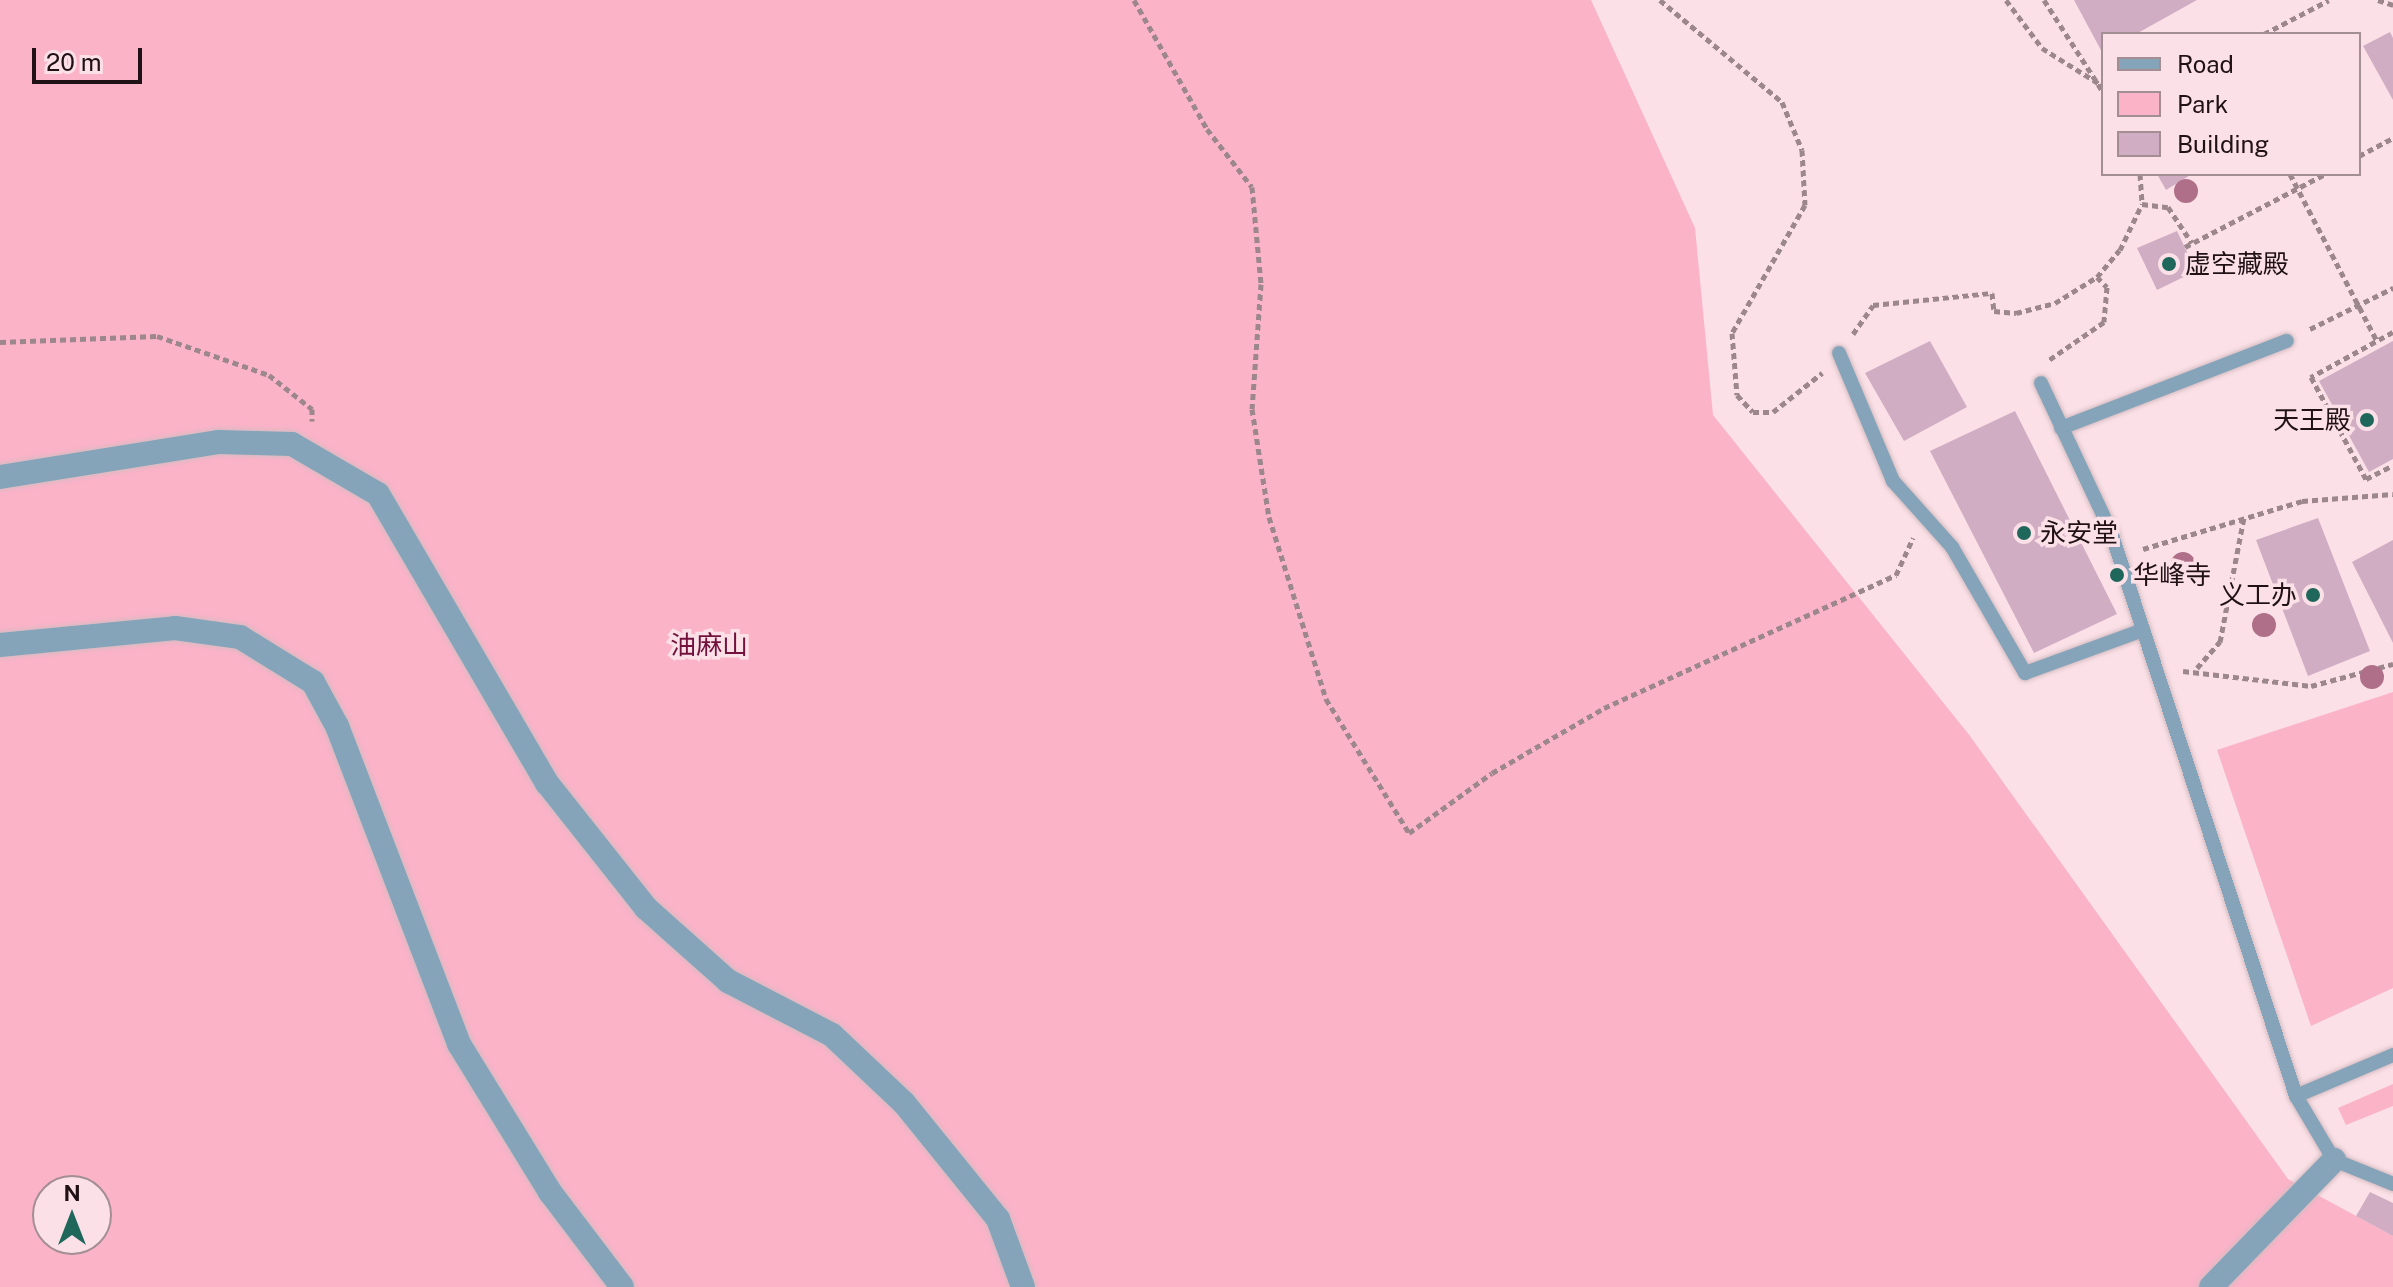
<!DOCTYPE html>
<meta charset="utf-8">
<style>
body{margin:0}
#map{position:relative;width:2393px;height:1287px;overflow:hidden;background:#fbe1e7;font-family:"Public Sans","Noto Sans SC",sans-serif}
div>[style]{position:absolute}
.green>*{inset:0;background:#fbb3c8}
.building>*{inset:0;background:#d0adc3}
.path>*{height:5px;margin-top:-2.5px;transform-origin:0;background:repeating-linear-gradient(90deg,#9c878c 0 6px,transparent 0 10px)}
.roads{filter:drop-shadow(0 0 2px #d4bcc1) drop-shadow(0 0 2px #d4bcc1)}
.lane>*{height:14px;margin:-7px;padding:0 7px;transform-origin:7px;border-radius:7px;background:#85a4ba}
.street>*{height:24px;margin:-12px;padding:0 12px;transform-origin:12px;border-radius:12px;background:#85a4ba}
.trees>*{width:24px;height:24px;margin:-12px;border-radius:50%;background:#af6f89}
.dots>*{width:22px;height:22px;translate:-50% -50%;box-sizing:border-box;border:4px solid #fbe1e7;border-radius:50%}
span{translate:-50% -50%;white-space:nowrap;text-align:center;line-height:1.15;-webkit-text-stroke:7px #fbe1e7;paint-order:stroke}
.poi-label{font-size:26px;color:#201116}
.left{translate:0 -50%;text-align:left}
.right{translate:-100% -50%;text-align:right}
.park-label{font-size:26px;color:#71113c}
.legend{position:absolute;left:2101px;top:32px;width:260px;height:144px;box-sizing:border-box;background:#fbe1e7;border:2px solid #a38e93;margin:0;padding:10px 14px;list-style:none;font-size:24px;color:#201116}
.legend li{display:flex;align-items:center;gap:16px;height:40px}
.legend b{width:40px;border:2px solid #a38e93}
.north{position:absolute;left:32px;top:1175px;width:80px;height:80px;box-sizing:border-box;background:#fbe1e7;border:2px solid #a38e93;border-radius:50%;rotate:0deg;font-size:22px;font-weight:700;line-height:32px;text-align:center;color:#201116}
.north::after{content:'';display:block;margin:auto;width:28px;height:36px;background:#1f665b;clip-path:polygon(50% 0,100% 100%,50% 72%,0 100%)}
.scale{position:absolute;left:32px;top:48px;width:110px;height:36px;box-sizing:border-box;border:4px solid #201116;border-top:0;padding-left:10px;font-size:24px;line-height:28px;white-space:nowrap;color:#201116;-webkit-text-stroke:6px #fbe1e7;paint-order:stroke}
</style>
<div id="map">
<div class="green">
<div style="clip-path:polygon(evenodd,0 0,1591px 0,1695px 228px,1713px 415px,1970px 736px,2288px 1179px,2393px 1236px,2393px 1287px,0 1287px,0 0,48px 1191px,96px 1191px,96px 1239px,48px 1239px,48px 1191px)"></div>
<div style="clip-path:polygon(2393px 692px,2393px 988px,2311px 1026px,2217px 750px)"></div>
<div style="clip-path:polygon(2393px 1084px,2393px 1106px,2346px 1125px,2338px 1108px)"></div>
</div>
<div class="building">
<div style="clip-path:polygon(2074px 0,2197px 0,2136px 34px,2103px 34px,2103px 54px)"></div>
<div style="clip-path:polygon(2390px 32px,2393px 38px,2393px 100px,2363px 46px)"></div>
<div style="clip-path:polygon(2157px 174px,2192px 174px,2166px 190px)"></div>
<div style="clip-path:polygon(2177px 231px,2196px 271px,2157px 290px,2137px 248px)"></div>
<div style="clip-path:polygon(1930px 341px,1967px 407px,1904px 441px,1865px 373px)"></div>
<div style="clip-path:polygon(2393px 341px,2393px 459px,2369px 472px,2319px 381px)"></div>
<div style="clip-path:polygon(2015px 411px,2117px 614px,2034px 653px,1930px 451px)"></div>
<div style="clip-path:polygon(2318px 518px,2370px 651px,2308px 676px,2256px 540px)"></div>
<div style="clip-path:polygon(2393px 540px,2393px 643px,2352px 562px)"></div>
<div style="clip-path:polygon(2370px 1192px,2393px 1203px,2393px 1236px,2356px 1216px)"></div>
</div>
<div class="path">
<div style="left:1134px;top:0;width:148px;rotate:60.5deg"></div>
<div style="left:1207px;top:129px;width:73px;rotate:52.2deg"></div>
<div style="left:1252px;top:187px;width:97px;rotate:84.7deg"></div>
<div style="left:1261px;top:284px;width:125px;rotate:94.1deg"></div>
<div style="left:1252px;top:409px;width:109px;rotate:81.1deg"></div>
<div style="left:1269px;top:517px;width:191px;rotate:72.6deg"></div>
<div style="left:1326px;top:699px;width:158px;rotate:58.2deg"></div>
<div style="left:1409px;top:833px;width:102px;rotate:-35.9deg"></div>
<div style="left:1492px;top:773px;width:129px;rotate:-30.1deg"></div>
<div style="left:1604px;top:708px;width:321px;rotate:-24.5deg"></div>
<div style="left:1896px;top:575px;width:41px;rotate:-65.3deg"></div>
<div style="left:1660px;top:0;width:159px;rotate:39.9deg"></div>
<div style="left:1782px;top:102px;width:52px;rotate:67.4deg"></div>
<div style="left:1802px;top:150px;width:55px;rotate:86.9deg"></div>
<div style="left:1805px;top:205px;width:147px;rotate:119.7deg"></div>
<div style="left:1732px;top:333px;width:62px;rotate:85.4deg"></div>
<div style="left:1737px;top:395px;width:23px;rotate:47deg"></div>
<div style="left:1753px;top:412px;width:20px"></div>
<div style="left:1773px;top:412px;width:63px;rotate:-38.5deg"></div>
<div style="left:2006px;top:0;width:60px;rotate:53.1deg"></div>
<div style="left:2042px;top:48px;width:72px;rotate:31.9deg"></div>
<div style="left:2044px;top:0;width:109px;rotate:57.3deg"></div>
<div style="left:2378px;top:0;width:16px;rotate:18deg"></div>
<div style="left:2264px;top:34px;width:73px;rotate:-27.6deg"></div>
<div style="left:2359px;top:156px;width:38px;rotate:-28deg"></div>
<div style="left:2140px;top:174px;width:30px;rotate:86deg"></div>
<div style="left:2290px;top:174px;width:188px;rotate:62.5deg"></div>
<div style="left:2185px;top:247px;width:158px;rotate:-27.5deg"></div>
<div style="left:2097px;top:277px;width:35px;rotate:-50deg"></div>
<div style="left:2120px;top:250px;width:51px;rotate:-64.4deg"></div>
<div style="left:2142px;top:204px;width:26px;rotate:7deg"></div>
<div style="left:2168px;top:207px;width:43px;rotate:56.3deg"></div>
<div style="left:2310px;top:329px;width:93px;rotate:-26.3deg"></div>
<div style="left:2393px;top:332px;width:94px;rotate:151.2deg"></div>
<div style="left:2311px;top:377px;width:116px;rotate:61.7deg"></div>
<div style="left:2366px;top:479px;width:30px;rotate:-27deg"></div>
<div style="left:1853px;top:334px;width:35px;rotate:-55deg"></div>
<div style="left:1873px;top:305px;width:120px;rotate:-5.8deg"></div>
<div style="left:1992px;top:293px;width:18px;rotate:84deg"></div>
<div style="left:1994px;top:311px;width:22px;rotate:5deg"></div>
<div style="left:2016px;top:313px;width:40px;rotate:-14.4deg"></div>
<div style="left:2055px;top:303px;width:49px;rotate:-31.8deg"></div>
<div style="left:2097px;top:277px;width:14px;rotate:45deg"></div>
<div style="left:2107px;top:287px;width:35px;rotate:95deg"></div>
<div style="left:2104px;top:322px;width:67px;rotate:145.4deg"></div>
<div style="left:0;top:342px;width:157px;rotate:-2.2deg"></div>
<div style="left:157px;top:336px;width:119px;rotate:19.2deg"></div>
<div style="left:269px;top:375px;width:55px;rotate:38.3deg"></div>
<div style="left:312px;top:409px;width:12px;rotate:90deg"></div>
<div style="left:2143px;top:549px;width:166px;rotate:-16.8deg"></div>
<div style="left:2302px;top:501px;width:91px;rotate:-4.4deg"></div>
<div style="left:2197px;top:668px;width:35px;rotate:-49deg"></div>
<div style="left:2220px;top:642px;width:127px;rotate:-79.1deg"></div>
<div style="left:2183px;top:671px;width:129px;rotate:6.7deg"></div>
<div style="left:2311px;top:686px;width:85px;rotate:-15deg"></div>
</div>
<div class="roads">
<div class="lane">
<div style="left:1839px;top:353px;width:139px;rotate:67.1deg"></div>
<div style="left:1893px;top:481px;width:89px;rotate:48.2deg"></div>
<div style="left:1952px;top:547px;width:146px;rotate:59.9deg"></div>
<div style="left:2025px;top:673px;width:126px;rotate:-20deg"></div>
<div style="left:2041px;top:383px;width:165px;rotate:64.8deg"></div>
<div style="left:2111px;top:532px;width:594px;rotate:71.84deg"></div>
<div style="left:2296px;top:1096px;width:74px;rotate:59.3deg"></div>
<div style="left:2334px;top:1160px;width:64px;rotate:22.1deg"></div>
<div style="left:2061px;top:428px;width:242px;rotate:-21.1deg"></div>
<div style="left:2296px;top:1096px;width:105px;rotate:-22.9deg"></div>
</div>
<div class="street">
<div style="left:0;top:477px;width:222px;rotate:-9.1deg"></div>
<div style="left:219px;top:442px;width:73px;rotate:1.6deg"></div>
<div style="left:292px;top:444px;width:99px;rotate:30.2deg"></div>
<div style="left:378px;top:494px;width:335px;rotate:59.7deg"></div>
<div style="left:547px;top:783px;width:159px;rotate:51.6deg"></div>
<div style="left:646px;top:908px;width:110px;rotate:41.7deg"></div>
<div style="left:728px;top:981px;width:117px;rotate:27.4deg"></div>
<div style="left:832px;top:1035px;width:99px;rotate:43.4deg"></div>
<div style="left:904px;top:1103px;width:149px;rotate:51deg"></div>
<div style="left:998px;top:1219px;width:72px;rotate:69.8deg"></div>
<div style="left:0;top:645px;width:176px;rotate:-5.5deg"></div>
<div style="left:175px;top:628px;width:66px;rotate:7.9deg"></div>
<div style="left:240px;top:637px;width:86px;rotate:31.7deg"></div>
<div style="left:313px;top:682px;width:50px;rotate:61.4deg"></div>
<div style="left:337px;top:726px;width:341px;rotate:69deg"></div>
<div style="left:459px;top:1044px;width:174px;rotate:58.4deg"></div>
<div style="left:550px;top:1192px;width:119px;rotate:52.8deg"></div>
<div style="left:2211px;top:1287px;width:177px;rotate:-45.9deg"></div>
</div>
</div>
<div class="trees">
<div style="left:2186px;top:191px"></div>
<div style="left:2265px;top:263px"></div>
<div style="left:2183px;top:564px"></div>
<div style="left:2264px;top:625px"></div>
<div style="left:2372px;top:677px"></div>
</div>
<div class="dots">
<div style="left:2169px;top:264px;background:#1f665b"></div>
<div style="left:2367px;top:420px;background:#1f665b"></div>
<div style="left:2024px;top:533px;background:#1f665b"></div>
<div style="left:2117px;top:575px;background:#1f665b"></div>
<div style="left:2313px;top:595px;background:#1f665b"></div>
</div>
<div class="poi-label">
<span class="left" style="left:2185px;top:264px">虚空藏殿</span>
<span class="right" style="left:2351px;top:420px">天王殿</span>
<span class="left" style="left:2040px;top:533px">永安堂</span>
<span class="left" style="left:2133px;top:575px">华峰寺</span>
<span class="right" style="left:2297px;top:595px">义工办</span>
</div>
<div class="park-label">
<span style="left:709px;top:645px">油麻山</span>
</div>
<ul class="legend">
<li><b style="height:10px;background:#85a4ba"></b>Road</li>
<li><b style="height:22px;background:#fbb3c8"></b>Park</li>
<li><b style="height:22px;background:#d0adc3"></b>Building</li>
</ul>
<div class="north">N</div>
<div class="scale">20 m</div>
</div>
